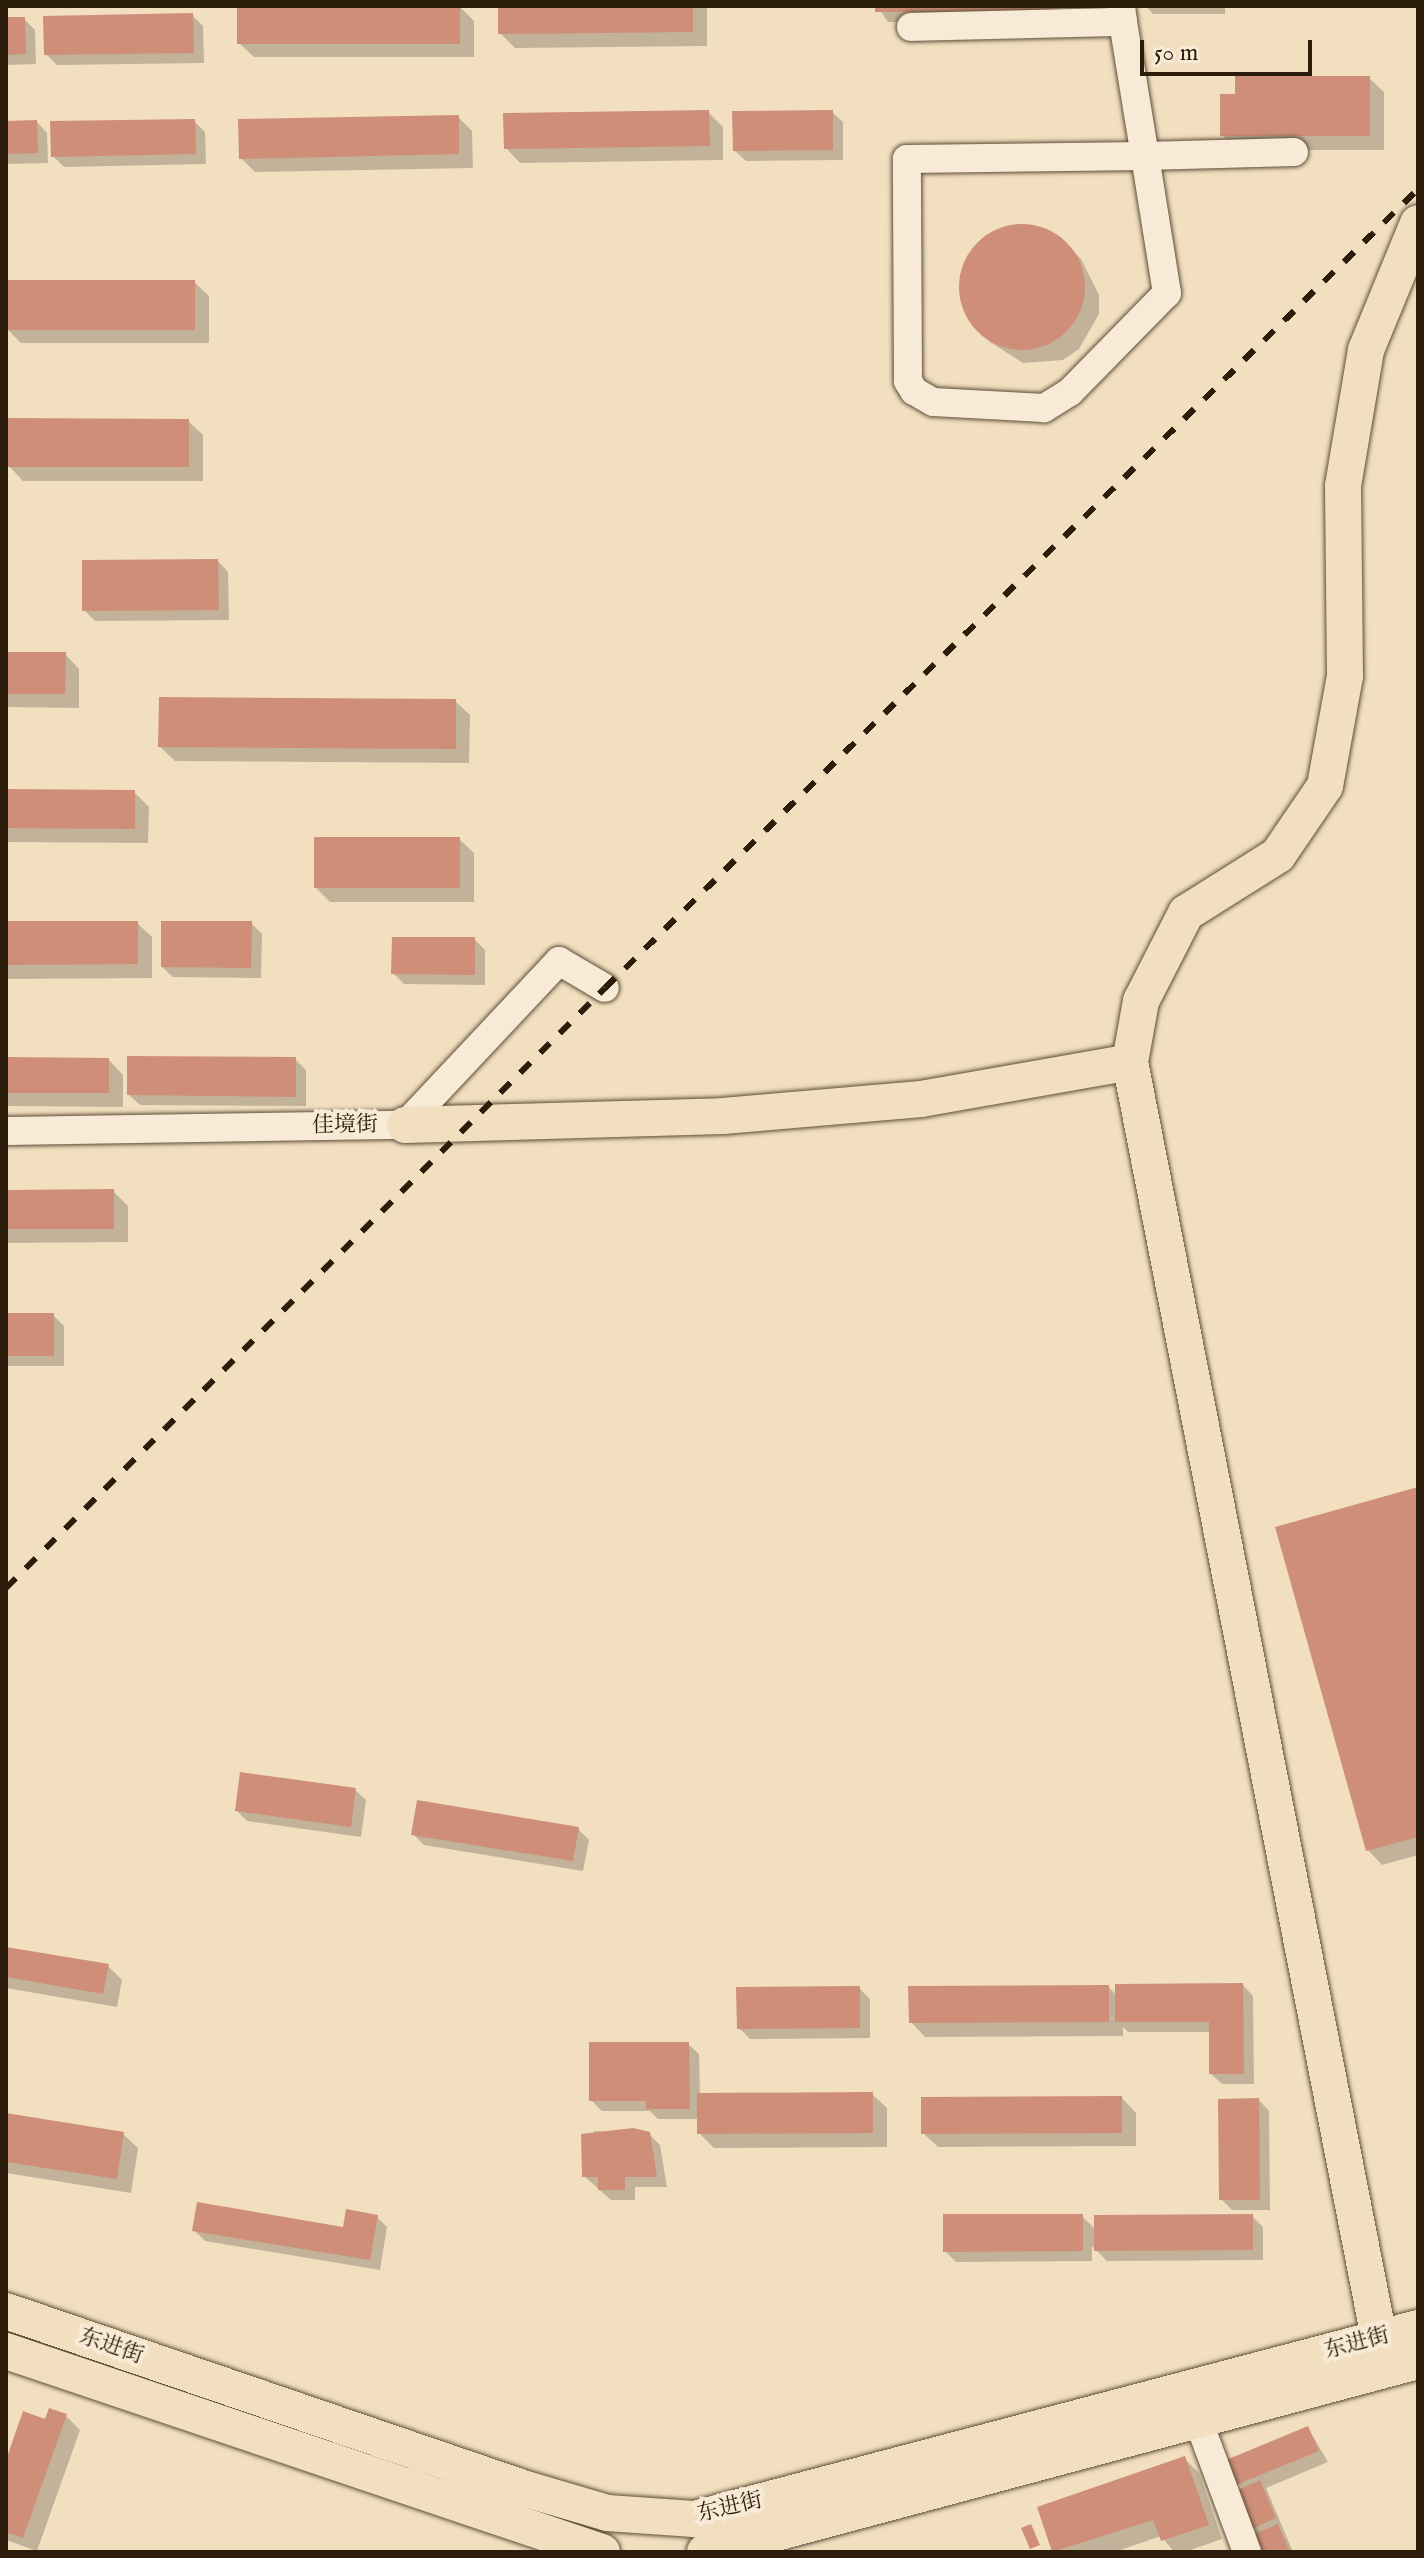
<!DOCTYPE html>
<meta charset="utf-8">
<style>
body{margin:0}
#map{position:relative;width:1424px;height:2558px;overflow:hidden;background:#f2dfc0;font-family:"IM FELL English","Noto Serif SC",serif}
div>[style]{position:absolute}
.shadow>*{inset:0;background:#0003}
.building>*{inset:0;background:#cf8e78}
.round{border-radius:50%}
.roads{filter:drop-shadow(0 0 2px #5e4e38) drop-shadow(0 0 2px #5e4e38)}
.minor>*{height:28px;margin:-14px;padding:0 14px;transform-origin:14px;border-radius:14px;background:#f7ead6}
.major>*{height:36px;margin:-18px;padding:0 18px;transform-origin:18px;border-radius:18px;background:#f2dfc0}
.rail>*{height:6px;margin-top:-3px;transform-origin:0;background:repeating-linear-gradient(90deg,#2c1d0b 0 14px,transparent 0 28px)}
span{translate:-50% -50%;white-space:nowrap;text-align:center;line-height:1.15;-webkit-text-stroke:8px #f7ead6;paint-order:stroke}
.street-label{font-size:22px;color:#2c1d0b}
.frame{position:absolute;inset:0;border:8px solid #2c1d0b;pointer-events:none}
.scale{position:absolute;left:1140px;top:40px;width:172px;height:36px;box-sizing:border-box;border:4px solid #2c1d0b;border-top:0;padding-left:10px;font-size:24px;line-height:28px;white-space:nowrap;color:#2c1d0b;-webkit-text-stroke:6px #f7ead6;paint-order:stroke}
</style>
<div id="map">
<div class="shadow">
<div style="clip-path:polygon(459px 6px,474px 21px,474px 57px,254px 57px,239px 43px)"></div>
<div style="clip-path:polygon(500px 6px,707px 6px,707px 46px,515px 48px,500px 33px)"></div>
<div style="clip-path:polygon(877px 6px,1060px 6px,1060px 21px,888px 22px)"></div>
<div style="clip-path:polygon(1146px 6px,1225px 6px,1225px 14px,1153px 14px)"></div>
<div style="clip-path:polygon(192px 15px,203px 26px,204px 63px,57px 65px,46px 54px)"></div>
<div style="clip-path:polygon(6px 19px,24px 19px,35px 30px,36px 64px,6px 65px)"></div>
<div style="clip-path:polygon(1369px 78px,1384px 92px,1384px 150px,1236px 150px,1222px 135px)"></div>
<div style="clip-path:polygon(708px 112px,723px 127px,723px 160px,520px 163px,506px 148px)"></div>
<div style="clip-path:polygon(832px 112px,843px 122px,843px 160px,746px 161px,735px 151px)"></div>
<div style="clip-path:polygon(458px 117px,472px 131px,473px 168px,255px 172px,241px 158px)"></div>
<div style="clip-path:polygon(194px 121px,205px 132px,206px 164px,64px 167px,53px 156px)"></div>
<div style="clip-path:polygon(37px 122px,47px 133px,48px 163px,6px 164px,6px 123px)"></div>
<div style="clip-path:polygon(1028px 226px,1066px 243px,1081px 259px,1099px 295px,1099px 314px,1079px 349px,1063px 360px,1023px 363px,990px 342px,974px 327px,960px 288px,974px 249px,1008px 228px)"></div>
<div style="clip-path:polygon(194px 282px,209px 296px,209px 343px,21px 343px,7px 329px)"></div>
<div style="clip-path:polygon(188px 421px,203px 435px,203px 481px,23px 481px,9px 466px)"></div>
<div style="clip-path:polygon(218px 561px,228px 572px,229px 620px,95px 621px,84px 610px)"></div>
<div style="clip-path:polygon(6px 654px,65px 654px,79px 669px,79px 708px,6px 707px)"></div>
<div style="clip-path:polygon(455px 701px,470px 715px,469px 763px,175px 761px,160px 747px)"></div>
<div style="clip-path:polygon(6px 791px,134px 792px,149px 807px,148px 843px,6px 842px)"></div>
<div style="clip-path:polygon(459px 839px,474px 853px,474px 902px,330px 902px,316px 888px)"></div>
<div style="clip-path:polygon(6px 923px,137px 923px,152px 937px,152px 978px,6px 979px)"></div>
<div style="clip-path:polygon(251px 923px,262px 934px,261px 978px,173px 977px,162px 967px)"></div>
<div style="clip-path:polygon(474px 939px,485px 950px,485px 985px,404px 984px,393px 973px)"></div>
<div style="clip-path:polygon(6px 1059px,109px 1060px,123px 1075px,123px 1107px,6px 1106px)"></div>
<div style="clip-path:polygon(295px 1059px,306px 1070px,306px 1106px,140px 1105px,129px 1095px)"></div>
<div style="clip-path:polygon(113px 1191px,128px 1206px,128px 1242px,6px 1243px,6px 1192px)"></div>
<div style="clip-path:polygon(6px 1315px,53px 1315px,64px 1326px,64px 1366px,6px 1366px)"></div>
<div style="clip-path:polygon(1418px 1489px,1418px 1855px,1382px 1865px,1368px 1850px)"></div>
<div style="clip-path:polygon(355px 1790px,366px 1800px,361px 1837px,247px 1821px,237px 1811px)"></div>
<div style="clip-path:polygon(578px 1829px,589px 1840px,583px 1871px,424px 1845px,413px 1834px)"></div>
<div style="clip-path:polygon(6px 1949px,108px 1966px,122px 1980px,117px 2007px,6px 1988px)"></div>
<div style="clip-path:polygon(1243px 1985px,1253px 1996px,1254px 2084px,1222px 2084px,1211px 2074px,1211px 2032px,1128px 2032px,1123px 2027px,1123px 2036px,925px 2037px,911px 2022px,1108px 1986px,1117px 1996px)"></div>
<div style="clip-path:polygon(859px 1988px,870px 1999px,870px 2038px,750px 2039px,739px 2028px)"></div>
<div style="clip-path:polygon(688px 2044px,699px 2054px,700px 2095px,872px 2094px,887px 2108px,887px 2147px,714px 2148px,699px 2133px,699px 2119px,658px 2119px,650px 2111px,602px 2111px,591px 2100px)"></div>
<div style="clip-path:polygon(1122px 2098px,1136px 2113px,1136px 2146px,938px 2147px,923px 2133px)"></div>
<div style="clip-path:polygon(1259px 2100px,1269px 2111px,1270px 2210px,1232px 2210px,1221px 2199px)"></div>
<div style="clip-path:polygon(6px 2115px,123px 2134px,138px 2148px,131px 2193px,6px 2173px)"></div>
<div style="clip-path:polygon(594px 2131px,649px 2134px,660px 2145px,667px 2187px,635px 2187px,635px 2200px,611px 2200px,584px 2176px)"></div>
<div style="clip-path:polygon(1082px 2216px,1096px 2230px,1252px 2216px,1263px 2227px,1263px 2260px,1107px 2261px,1092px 2246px,1092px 2261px,956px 2262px,945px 2251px)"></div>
<div style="clip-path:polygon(377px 2217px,387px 2227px,380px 2270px,205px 2241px,194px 2230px,344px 2229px)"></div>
<div style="clip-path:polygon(66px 2416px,80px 2430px,37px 2551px,6px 2540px,6px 2466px,46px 2421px)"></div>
<div style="clip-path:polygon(1308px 2428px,1328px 2462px,1266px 2488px,1293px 2552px,1261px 2552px,1243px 2490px,1228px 2461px)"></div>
<div style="clip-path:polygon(1185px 2459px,1199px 2473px,1222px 2539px,1185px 2552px,1174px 2552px,1161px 2536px,1115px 2552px,1054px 2552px,1039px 2509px)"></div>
</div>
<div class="building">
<div style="clip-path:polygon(237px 6px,460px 6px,460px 44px,237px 44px)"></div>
<div style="clip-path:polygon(498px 6px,693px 6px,693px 32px,498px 34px)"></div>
<div style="clip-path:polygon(875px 6px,1050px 6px,1050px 11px,875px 12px)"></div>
<div style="clip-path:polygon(193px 13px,194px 53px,44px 55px,43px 16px)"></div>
<div style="clip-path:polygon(6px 17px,25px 17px,26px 54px,6px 55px)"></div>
<div style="clip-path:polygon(1235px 76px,1370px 76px,1370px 136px,1220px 136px,1220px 94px,1235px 94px)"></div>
<div style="clip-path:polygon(709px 110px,710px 146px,504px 149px,503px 113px)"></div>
<div style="clip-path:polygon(833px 110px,833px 150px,733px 151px,732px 111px)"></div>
<div style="clip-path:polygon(459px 115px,459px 154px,239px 159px,238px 119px)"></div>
<div style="clip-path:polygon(195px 119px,196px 154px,51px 157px,50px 121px)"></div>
<div style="clip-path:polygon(37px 120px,38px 153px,6px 154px,6px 121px)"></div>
<div class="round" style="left:959px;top:224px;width:126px;height:126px"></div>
<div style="clip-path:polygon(6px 280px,195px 280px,195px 330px,6px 330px)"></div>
<div style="clip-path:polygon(7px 418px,189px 419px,189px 467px,7px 467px)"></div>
<div style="clip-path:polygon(218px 559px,219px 610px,82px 611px,82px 560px)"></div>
<div style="clip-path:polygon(6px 652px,66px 652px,65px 694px,6px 694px)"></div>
<div style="clip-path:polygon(159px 697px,456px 699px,456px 749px,158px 747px)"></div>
<div style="clip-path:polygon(6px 789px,135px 790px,135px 829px,6px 828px)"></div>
<div style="clip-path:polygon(314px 837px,460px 837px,460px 888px,314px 888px)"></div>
<div style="clip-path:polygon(6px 921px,138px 921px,138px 964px,6px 965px)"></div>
<div style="clip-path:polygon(161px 921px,252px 921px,251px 968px,161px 967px)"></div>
<div style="clip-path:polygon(392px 937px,475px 937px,475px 975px,391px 974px)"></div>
<div style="clip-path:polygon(127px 1056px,296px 1057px,296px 1097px,127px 1095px)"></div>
<div style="clip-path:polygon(6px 1057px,109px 1058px,109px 1093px,6px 1093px)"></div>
<div style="clip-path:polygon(114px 1189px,114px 1229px,6px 1229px,6px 1190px)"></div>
<div style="clip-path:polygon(6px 1313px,54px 1313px,54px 1356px,6px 1356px)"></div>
<div style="clip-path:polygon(1418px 1487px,1418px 1837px,1366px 1851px,1275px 1527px)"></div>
<div style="clip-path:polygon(240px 1772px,356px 1788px,351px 1827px,235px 1811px)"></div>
<div style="clip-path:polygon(417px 1800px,579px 1827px,573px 1861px,411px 1835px)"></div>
<div style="clip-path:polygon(6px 1947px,109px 1964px,103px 1994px,6px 1977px)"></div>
<div style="clip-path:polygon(1243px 1983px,1244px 2074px,1209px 2074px,1209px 2022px,1115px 2022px,1115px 1984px)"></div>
<div style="clip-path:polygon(1109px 1985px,1109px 2022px,909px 2023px,908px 1986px)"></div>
<div style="clip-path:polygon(860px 1986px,860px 2028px,737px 2029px,736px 1987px)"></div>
<div style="clip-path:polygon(589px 2042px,689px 2042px,690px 2109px,646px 2109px,646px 2101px,589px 2101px)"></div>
<div style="clip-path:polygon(873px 2092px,873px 2133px,697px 2134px,697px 2093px)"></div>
<div style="clip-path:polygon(1122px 2096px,1122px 2133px,921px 2134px,921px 2097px)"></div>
<div style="clip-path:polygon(1259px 2098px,1260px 2200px,1219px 2200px,1218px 2099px)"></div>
<div style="clip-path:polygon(6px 2113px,124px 2132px,117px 2179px,6px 2162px)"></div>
<div style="clip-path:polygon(633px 2128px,650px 2132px,657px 2177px,625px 2177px,625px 2190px,598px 2190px,598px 2177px,582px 2177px,581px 2134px)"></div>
<div style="clip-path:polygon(197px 2202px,343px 2227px,346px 2209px,378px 2215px,370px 2260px,192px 2231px)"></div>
<div style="clip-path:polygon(943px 2214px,1083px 2214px,1083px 2251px,943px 2252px)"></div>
<div style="clip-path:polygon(1253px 2214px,1253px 2250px,1094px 2251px,1094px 2215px)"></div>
<div style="clip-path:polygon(49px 2408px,67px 2414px,23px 2538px,6px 2532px,6px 2460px,23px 2411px,45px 2419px)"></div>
<div style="clip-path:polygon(1308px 2426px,1319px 2451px,1236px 2485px,1226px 2460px)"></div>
<div style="clip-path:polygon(1185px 2456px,1209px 2525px,1161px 2541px,1153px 2520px,1052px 2552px,1037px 2507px)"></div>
<div style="clip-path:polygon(1260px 2480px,1276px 2518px,1249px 2530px,1233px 2492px)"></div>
<div style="clip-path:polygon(1031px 2524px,1040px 2545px,1030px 2549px,1021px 2528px)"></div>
<div style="clip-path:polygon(1278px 2524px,1290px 2552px,1259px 2552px,1252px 2535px)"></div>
</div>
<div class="roads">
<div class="minor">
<div style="left:1121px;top:6px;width:16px;rotate:83deg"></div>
<div style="left:1123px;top:22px;width:136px;rotate:80.7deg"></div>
<div style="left:1145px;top:156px;width:139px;rotate:80.9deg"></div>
<div style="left:1167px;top:293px;width:139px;rotate:134.4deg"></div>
<div style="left:1070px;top:392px;width:31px;rotate:148deg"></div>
<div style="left:1044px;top:408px;width:111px;rotate:-176.9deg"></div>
<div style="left:933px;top:402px;width:22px;rotate:-150deg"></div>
<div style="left:914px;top:391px;width:12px;rotate:-121deg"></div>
<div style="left:908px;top:381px;width:222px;rotate:-90.3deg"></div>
<div style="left:907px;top:159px;width:238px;rotate:-0.7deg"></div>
<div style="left:1145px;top:156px;width:149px;rotate:-1.5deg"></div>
<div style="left:911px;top:27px;width:212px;rotate:-1.4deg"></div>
<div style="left:6px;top:1131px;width:399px;rotate:-0.9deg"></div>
<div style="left:405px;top:1125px;width:225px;rotate:-46.8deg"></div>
<div style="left:559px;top:961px;width:53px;rotate:30.4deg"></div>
<div style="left:1198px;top:2420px;width:141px;rotate:69.6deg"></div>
</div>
<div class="major">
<div style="left:405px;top:1125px;width:318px;rotate:-1.6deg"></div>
<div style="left:723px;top:1116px;width:199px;rotate:-4.9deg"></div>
<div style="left:921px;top:1099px;width:212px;rotate:-10deg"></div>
<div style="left:6px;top:2311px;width:550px;rotate:18.9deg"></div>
<div style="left:526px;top:2489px;width:84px;rotate:16.5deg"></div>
<div style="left:607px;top:2513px;width:87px;rotate:3.9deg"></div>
<div style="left:694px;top:2519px;width:749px;rotate:-14.78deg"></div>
<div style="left:1379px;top:2338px;width:1300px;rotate:-101.04deg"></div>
<div style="left:1130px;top:1062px;width:62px;rotate:-79.8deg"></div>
<div style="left:1141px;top:1001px;width:99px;rotate:-62.9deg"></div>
<div style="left:1186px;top:913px;width:109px;rotate:-32.2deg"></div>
<div style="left:1278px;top:855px;width:83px;rotate:-55.7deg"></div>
<div style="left:1325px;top:786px;width:112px;rotate:-79.7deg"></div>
<div style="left:1345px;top:676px;width:190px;rotate:-90.6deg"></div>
<div style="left:1343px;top:486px;width:138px;rotate:-80.4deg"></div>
<div style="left:1366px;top:350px;width:137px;rotate:-67.7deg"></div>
<div style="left:6px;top:2351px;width:629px;rotate:18.64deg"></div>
<div style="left:705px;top:2552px;width:738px;rotate:-15deg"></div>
</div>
</div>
<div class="rail">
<div style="left:6px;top:1588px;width:848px;rotate:-45.05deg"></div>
<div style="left:605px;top:988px;width:1140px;rotate:-44.5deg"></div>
</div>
<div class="street-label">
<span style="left:345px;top:1126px;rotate:-1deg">佳境街</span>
<span style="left:1357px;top:2344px;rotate:-15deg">东进街</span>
<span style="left:111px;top:2347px;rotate:19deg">东进街</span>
<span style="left:730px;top:2508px;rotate:-13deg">东进街</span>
</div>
<div class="frame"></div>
<div class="scale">50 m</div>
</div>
